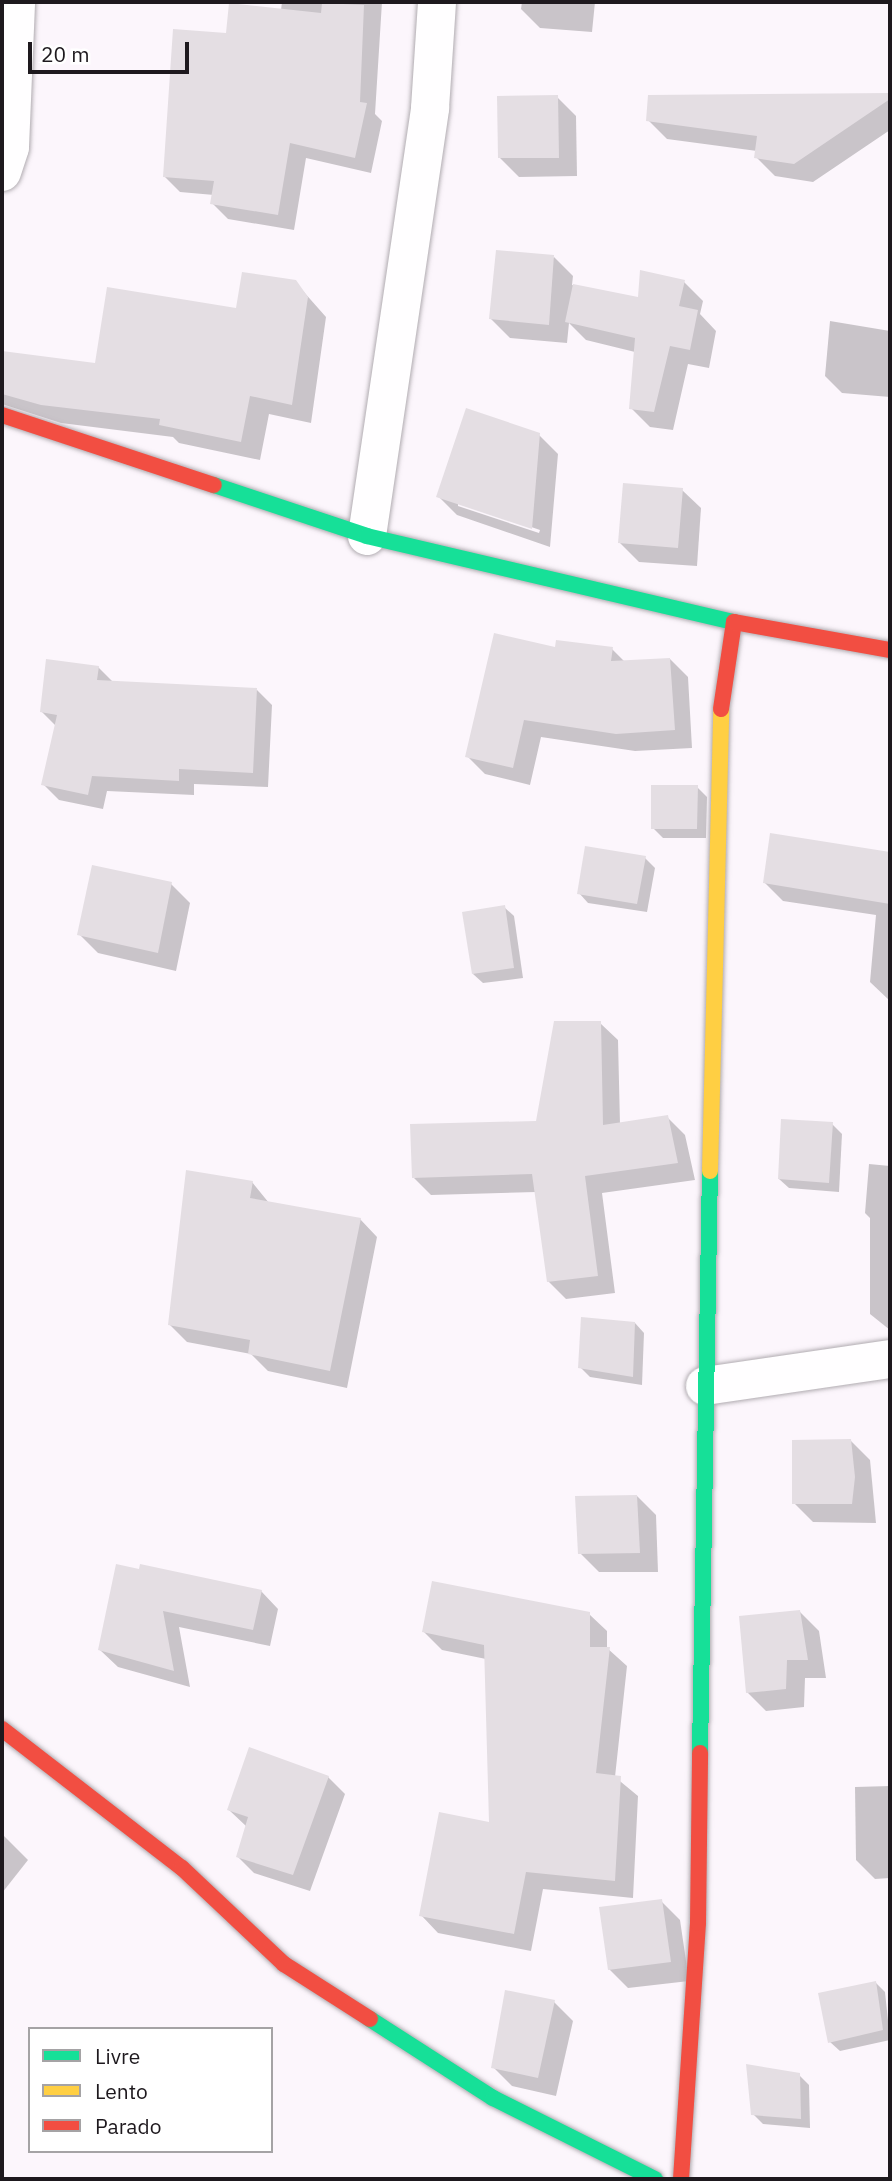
<!DOCTYPE html>
<style>
body{margin:0}
#map{position:relative;width:892px;height:2181px;overflow:hidden;background:#fcf6fc;font-family:"IBM Plex Sans",sans-serif}
div>[style]{position:absolute}
.shadow>*{inset:0;background:#0003}
.building>*{inset:0;background:#e4dee3}
.roads{filter:drop-shadow(0 0 2px #b1acb1) drop-shadow(0 0 2px #b1acb1)}
.street>*{height:38px;margin:-19px;padding:0 19px;transform-origin:19px;border-radius:19px;background:#fffeff}
.fast>*{height:16px;margin:-8px;padding:0 8px;transform-origin:8px;border-radius:8px;background:#16e098}
.slow>*{height:16px;margin:-8px;padding:0 8px;transform-origin:8px;border-radius:8px;background:#ffcf43}
.jam>*{height:16px;margin:-8px;padding:0 8px;transform-origin:8px;border-radius:8px;background:#f24e42}
span{translate:-50% -50%;white-space:nowrap;text-align:center;line-height:1.15;-webkit-text-stroke:5px #fff;paint-order:stroke}
.frame{position:absolute;inset:0;border:4px solid #1e191e;pointer-events:none}
.legend{position:absolute;left:28px;top:2027px;width:245px;height:126px;box-sizing:border-box;background:#fff;border:2px solid #a5a3a5;margin:0;padding:9px 12px;list-style:none;font-size:21px;color:#1e191e}
.legend li{display:flex;align-items:center;gap:14px;height:35px}
.legend b{width:35px;border:2px solid #a5a3a5}
.scale{position:absolute;left:28px;top:42px;width:161px;height:32px;box-sizing:border-box;border:4px solid #1e191e;border-top:0;padding-left:9px;font-size:21px;line-height:24px;white-space:nowrap;color:#1e191e;-webkit-text-stroke:5px #fff;paint-order:stroke}
</style>
<div id="map">
<div class="shadow">
<div style="clip-path:polygon(282px 2px,382px 2px,375px 114px,382px 121px,371px 173px,306px 158px,294px 230px,228px 219px,212px 203px,214px 195px,180px 192px,164px 176px,227px 35px,281px 10px)"></div>
<div style="clip-path:polygon(522px 2px,595px 2px,592px 32px,540px 28px,521px 9px)"></div>
<div style="clip-path:polygon(890px 95px,890px 130px,813px 182px,775px 176px,756px 157px,757px 151px,667px 139px,648px 120px,649px 96px)"></div>
<div style="clip-path:polygon(557px 97px,576px 116px,577px 176px,519px 177px,500px 158px)"></div>
<div style="clip-path:polygon(554px 257px,573px 276px,572px 285px,639px 300px,684px 282px,703px 301px,700px 314px,716px 331px,709px 368px,688px 364px,673px 430px,650px 427px,631px 408px,635px 352px,586px 340px,569px 323px,567px 343px,510px 338px,491px 319px)"></div>
<div style="clip-path:polygon(295px 282px,326px 317px,311px 423px,269px 414px,260px 460px,179px 443px,173px 437px,61px 423px,2px 404px,2px 353px,97px 365px,238px 310px)"></div>
<div style="clip-path:polygon(830px 321px,890px 331px,890px 397px,842px 393px,825px 376px)"></div>
<div style="clip-path:polygon(evenodd,539px 435px,558px 454px,550px 547px,457px 515px,438px 496px,539px 435px,458px 502px,540px 530px,539px 533px,458px 506px,458px 502px)"></div>
<div style="clip-path:polygon(682px 490px,701px 508px,697px 566px,639px 562px,620px 543px)"></div>
<div style="clip-path:polygon(556px 649px,612px 649px,625px 662px,670px 659px,688px 677px,692px 748px,635px 751px,541px 737px,530px 785px,485px 774px,467px 756px)"></div>
<div style="clip-path:polygon(98px 667px,114px 683px,257px 690px,272px 705px,268px 787px,194px 784px,194px 795px,107px 791px,103px 809px,59px 800px,43px 784px,56px 726px,42px 712px)"></div>
<div style="clip-path:polygon(697px 787px,707px 797px,706px 838px,663px 838px,653px 828px)"></div>
<div style="clip-path:polygon(772px 835px,890px 853px,890px 1001px,870px 982px,876px 915px,783px 901px,765px 883px)"></div>
<div style="clip-path:polygon(645px 858px,655px 868px,647px 912px,588px 903px,579px 893px)"></div>
<div style="clip-path:polygon(171px 884px,190px 903px,176px 971px,98px 953px,79px 934px)"></div>
<div style="clip-path:polygon(504px 907px,514px 916px,523px 978px,483px 983px,473px 974px)"></div>
<div style="clip-path:polygon(600px 1023px,618px 1040px,620px 1124px,667px 1117px,685px 1135px,695px 1180px,602px 1193px,615px 1293px,566px 1299px,548px 1281px,536px 1192px,431px 1195px,414px 1178px,538px 1123px)"></div>
<div style="clip-path:polygon(832px 1124px,842px 1134px,839px 1192px,789px 1188px,779px 1179px)"></div>
<div style="clip-path:polygon(869px 1164px,890px 1166px,890px 1330px,870px 1314px,870px 1218px,865px 1213px)"></div>
<div style="clip-path:polygon(252px 1182px,269px 1203px,360px 1219px,377px 1237px,347px 1388px,268px 1371px,251px 1354px,187px 1342px,170px 1325px)"></div>
<div style="clip-path:polygon(635px 1323px,644px 1333px,642px 1385px,590px 1377px,580px 1367px)"></div>
<div style="clip-path:polygon(851px 1441px,870px 1460px,876px 1523px,813px 1522px,794px 1503px)"></div>
<div style="clip-path:polygon(637px 1496px,656px 1515px,658px 1572px,599px 1572px,580px 1553px)"></div>
<div style="clip-path:polygon(117px 1566px,261px 1591px,278px 1609px,270px 1646px,179px 1627px,190px 1687px,118px 1667px,100px 1650px)"></div>
<div style="clip-path:polygon(800px 1612px,819px 1631px,826px 1678px,805px 1678px,804px 1707px,766px 1711px,747px 1692px)"></div>
<div style="clip-path:polygon(589px 1614px,607px 1631px,607px 1648px,627px 1666px,615px 1777px,638px 1796px,633px 1898px,543px 1889px,531px 1951px,438px 1933px,421px 1915px,490px 1825px,486px 1659px,442px 1650px,424px 1632px)"></div>
<div style="clip-path:polygon(328px 1777px,345px 1794px,310px 1891px,254px 1873px,238px 1857px,247px 1827px,229px 1810px)"></div>
<div style="clip-path:polygon(890px 1786px,890px 1878px,875px 1879px,856px 1860px,855px 1787px)"></div>
<div style="clip-path:polygon(2px 1834px,28px 1860px,2px 1893px)"></div>
<div style="clip-path:polygon(661px 1901px,680px 1920px,689px 1981px,628px 1988px,609px 1969px)"></div>
<div style="clip-path:polygon(876px 1983px,885px 1992px,890px 2040px,840px 2051px,830px 2042px)"></div>
<div style="clip-path:polygon(554px 2002px,573px 2021px,556px 2096px,512px 2086px,493px 2067px)"></div>
<div style="clip-path:polygon(799px 2075px,809px 2085px,810px 2128px,763px 2124px,753px 2114px)"></div>
</div>
<div class="building">
<div style="clip-path:polygon(229px 3px,321px 13px,322px 3px,364px 5px,360px 102px,367px 103px,355px 158px,290px 143px,278px 215px,210px 204px,214px 181px,163px 177px,173px 29px,226px 33px)"></div>
<div style="clip-path:polygon(890px 93px,890px 99px,794px 164px,754px 158px,757px 136px,646px 121px,648px 95px)"></div>
<div style="clip-path:polygon(558px 95px,559px 158px,498px 158px,497px 96px)"></div>
<div style="clip-path:polygon(496px 250px,554px 255px,549px 325px,489px 319px)"></div>
<div style="clip-path:polygon(640px 270px,685px 280px,679px 306px,698px 310px,690px 350px,670px 346px,654px 412px,629px 409px,635px 338px,565px 322px,573px 284px,638px 297px)"></div>
<div style="clip-path:polygon(242px 272px,296px 280px,308px 297px,292px 405px,250px 396px,241px 442px,159px 425px,160px 419px,41px 405px,2px 394px,2px 351px,95px 363px,107px 287px,236px 308px)"></div>
<div style="clip-path:polygon(466px 408px,540px 433px,532px 529px,436px 497px)"></div>
<div style="clip-path:polygon(623px 483px,683px 488px,678px 548px,618px 543px)"></div>
<div style="clip-path:polygon(494px 633px,555px 647px,556px 640px,613px 647px,611px 661px,670px 658px,675px 730px,616px 734px,524px 720px,513px 768px,465px 757px)"></div>
<div style="clip-path:polygon(46px 659px,99px 666px,97px 680px,257px 688px,253px 773px,179px 769px,179px 781px,92px 776px,88px 795px,41px 785px,57px 715px,40px 712px)"></div>
<div style="clip-path:polygon(651px 785px,698px 785px,697px 829px,651px 829px)"></div>
<div style="clip-path:polygon(770px 833px,890px 852px,890px 904px,763px 883px)"></div>
<div style="clip-path:polygon(585px 846px,646px 856px,637px 904px,577px 894px)"></div>
<div style="clip-path:polygon(92px 865px,172px 882px,158px 953px,77px 935px)"></div>
<div style="clip-path:polygon(505px 905px,514px 968px,472px 974px,462px 912px)"></div>
<div style="clip-path:polygon(554px 1021px,601px 1021px,603px 1125px,668px 1115px,678px 1163px,585px 1176px,598px 1276px,547px 1282px,532px 1174px,412px 1178px,410px 1124px,536px 1121px)"></div>
<div style="clip-path:polygon(781px 1119px,833px 1122px,829px 1183px,778px 1179px)"></div>
<div style="clip-path:polygon(186px 1170px,253px 1181px,250px 1198px,361px 1218px,330px 1371px,248px 1354px,250px 1340px,168px 1325px)"></div>
<div style="clip-path:polygon(581px 1317px,635px 1322px,633px 1377px,578px 1368px)"></div>
<div style="clip-path:polygon(851px 1439px,855px 1477px,852px 1504px,792px 1504px,792px 1440px)"></div>
<div style="clip-path:polygon(637px 1495px,640px 1553px,578px 1554px,575px 1496px)"></div>
<div style="clip-path:polygon(116px 1564px,139px 1569px,140px 1564px,262px 1590px,253px 1630px,163px 1611px,174px 1671px,98px 1650px)"></div>
<div style="clip-path:polygon(432px 1581px,590px 1612px,590px 1647px,610px 1647px,596px 1773px,621px 1776px,615px 1881px,526px 1872px,514px 1934px,419px 1916px,439px 1812px,489px 1822px,484px 1645px,422px 1632px)"></div>
<div style="clip-path:polygon(800px 1610px,808px 1660px,787px 1660px,786px 1689px,746px 1693px,739px 1616px)"></div>
<div style="clip-path:polygon(249px 1747px,329px 1776px,293px 1875px,236px 1857px,248px 1817px,227px 1810px)"></div>
<div style="clip-path:polygon(662px 1899px,671px 1962px,608px 1970px,599px 1907px)"></div>
<div style="clip-path:polygon(876px 1981px,883px 2030px,828px 2043px,818px 1993px)"></div>
<div style="clip-path:polygon(505px 1990px,555px 2000px,538px 2078px,491px 2068px)"></div>
<div style="clip-path:polygon(746px 2064px,800px 2073px,801px 2119px,751px 2115px)"></div>
</div>
<div class="roads">
<div class="street">
<div style="left:2px;top:172px;width:26px;rotate:-72deg"></div>
<div style="left:10px;top:147px;width:145px;rotate:-87.6deg"></div>
<div style="left:367px;top:536px;width:433px;rotate:-81.6deg"></div>
<div style="left:430px;top:108px;width:106px;rotate:-86.2deg"></div>
<div style="left:705px;top:1386px;width:187px;rotate:-8.3deg"></div>
</div>
<div class="fast">
<div style="left:214px;top:485px;width:161px;rotate:18.4deg"></div>
<div style="left:367px;top:536px;width:377px;rotate:13.2deg"></div>
<div style="left:700px;top:1753px;width:582px;rotate:-89.02deg"></div>
<div style="left:370px;top:2019px;width:146px;rotate:32.7deg"></div>
<div style="left:493px;top:2098px;width:181px;rotate:26.6deg"></div>
</div>
<div class="slow">
<div style="left:710px;top:1171px;width:462px;rotate:-88.6deg"></div>
</div>
<div class="jam">
<div style="left:2px;top:415px;width:223px;rotate:18.3deg"></div>
<div style="left:721px;top:709px;width:88px;rotate:-81.5deg"></div>
<div style="left:734px;top:622px;width:158px;rotate:10.2deg"></div>
<div style="left:2px;top:1729px;width:227px;rotate:37.7deg"></div>
<div style="left:182px;top:1868px;width:140px;rotate:43.3deg"></div>
<div style="left:284px;top:1964px;width:102px;rotate:32.6deg"></div>
<div style="left:681px;top:2179px;width:257px;rotate:-86.2deg"></div>
<div style="left:698px;top:1923px;width:170px;rotate:-89.3deg"></div>
</div>
</div>
<div class="frame"></div>
<ul class="legend">
<li><b style="height:9px;background:#16e098"></b>Livre</li>
<li><b style="height:9px;background:#ffcf43"></b>Lento</li>
<li><b style="height:9px;background:#f24e42"></b>Parado</li>
</ul>
<div class="scale">20 m</div>
</div>
